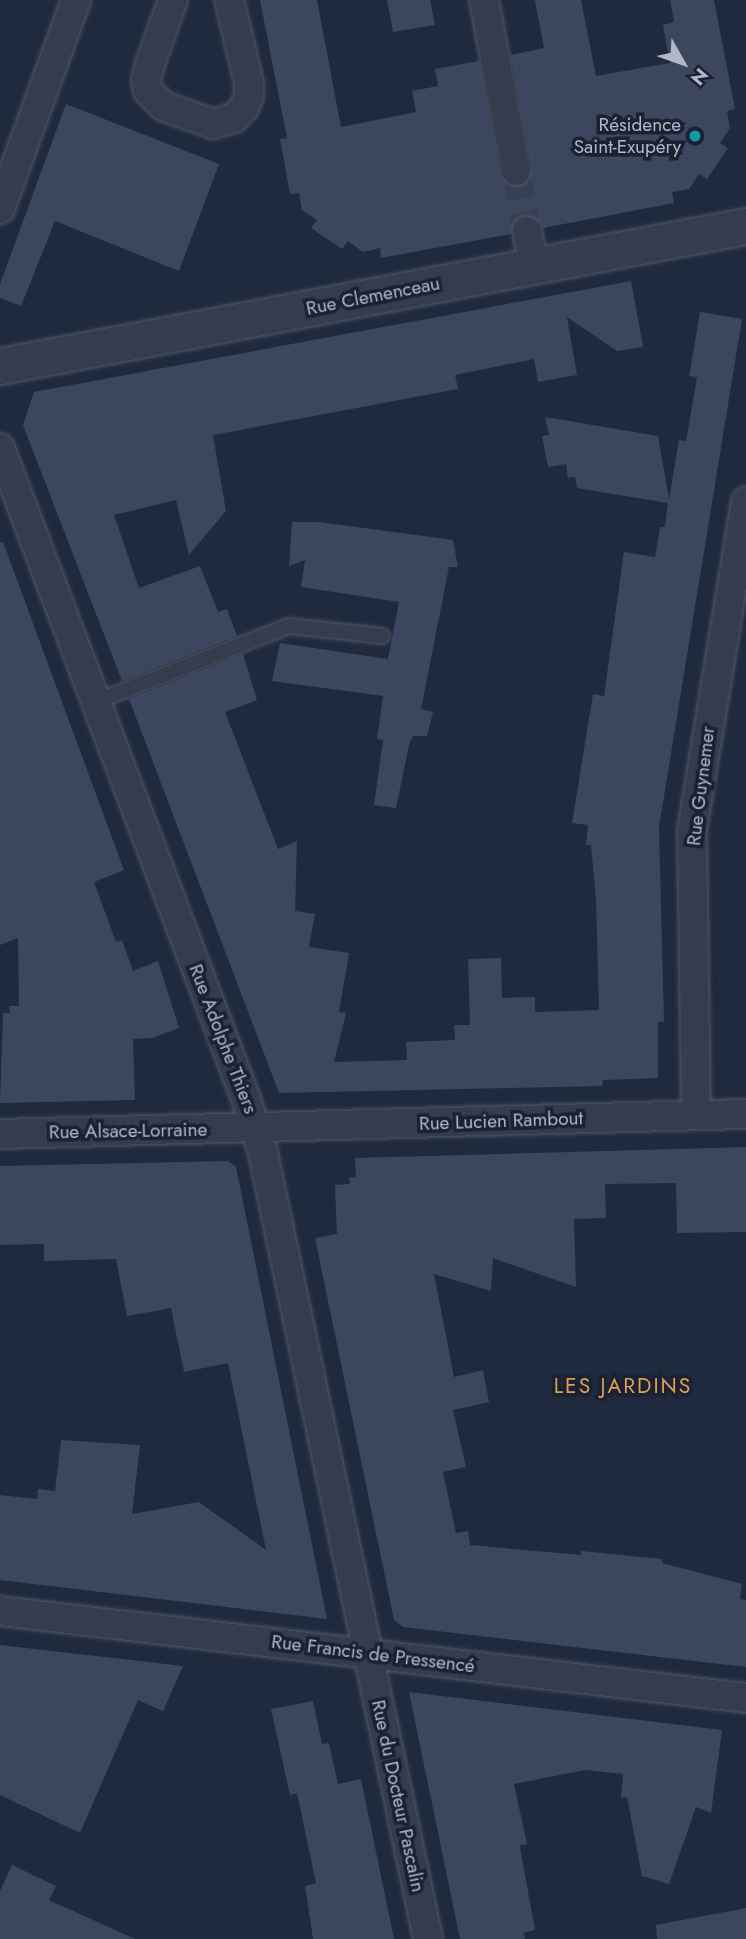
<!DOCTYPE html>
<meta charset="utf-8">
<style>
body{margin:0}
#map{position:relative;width:746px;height:1939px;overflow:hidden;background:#202a3e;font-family:Jost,sans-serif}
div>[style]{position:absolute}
.building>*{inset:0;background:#3c465e}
.minor-tunnel>*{height:28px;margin-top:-14px;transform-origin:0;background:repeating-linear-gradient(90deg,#363f53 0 28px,transparent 0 42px)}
.roads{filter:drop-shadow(0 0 2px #505768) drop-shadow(0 0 2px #505768)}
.service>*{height:14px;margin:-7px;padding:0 7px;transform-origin:7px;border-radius:7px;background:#353c4e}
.minor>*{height:28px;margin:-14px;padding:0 14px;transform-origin:14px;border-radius:14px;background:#353c4e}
.tertiary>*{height:35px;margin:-17.5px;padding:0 17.5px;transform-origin:17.5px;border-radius:17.5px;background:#353c4e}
.dots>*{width:19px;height:19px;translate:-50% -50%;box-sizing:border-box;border:4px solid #1a2132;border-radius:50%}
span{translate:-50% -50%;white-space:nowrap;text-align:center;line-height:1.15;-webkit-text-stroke:7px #1a2132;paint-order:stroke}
.poi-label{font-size:19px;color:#b0b7c9}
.right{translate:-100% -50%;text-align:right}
.street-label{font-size:19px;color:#b0b7c9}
.neighbourhood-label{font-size:21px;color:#de9f56;letter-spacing:2px}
.north{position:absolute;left:648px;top:28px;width:70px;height:70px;-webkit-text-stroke:5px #1a2132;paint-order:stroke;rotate:130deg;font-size:19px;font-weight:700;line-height:28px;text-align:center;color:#b0b7c9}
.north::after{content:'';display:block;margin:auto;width:24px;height:32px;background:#b0b7c9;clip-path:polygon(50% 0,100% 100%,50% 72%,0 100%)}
</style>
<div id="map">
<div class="building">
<div style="clip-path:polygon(260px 0,317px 0,341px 127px,416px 112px,412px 91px,438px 86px,435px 69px,479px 61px,500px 174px,504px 182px,518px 187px,527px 183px,532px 168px,511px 55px,544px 48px,535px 0,581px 0,596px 76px,670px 63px,663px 25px,674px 22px,670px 0,714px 0,735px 109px,727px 111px,730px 128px,720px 143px,728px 148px,707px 179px,699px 174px,689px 189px,672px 192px,674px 203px,543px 228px,539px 220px,524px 215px,516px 219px,511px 234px,381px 258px,380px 248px,363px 252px,348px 241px,342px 249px,311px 228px,317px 220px,302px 210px,299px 193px,290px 194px,280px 139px,287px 138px)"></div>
<div style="clip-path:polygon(387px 0,430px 0,435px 25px,393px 32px)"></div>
<div style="clip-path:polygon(66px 104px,219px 164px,179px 271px,55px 221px,21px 306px,0 298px,0 284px)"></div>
<div style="clip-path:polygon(631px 281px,643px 347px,617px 351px,567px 317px,577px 375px,538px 382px,534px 359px,455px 375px,458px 389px,213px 435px,226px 511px,189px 555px,176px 500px,114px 515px,139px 588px,200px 566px,218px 612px,227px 609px,237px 636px,122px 681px,23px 425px,34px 392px)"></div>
<div style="clip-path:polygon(700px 312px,742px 319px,659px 827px,664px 1022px,658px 1022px,658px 1078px,603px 1080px,602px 1086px,279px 1093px,129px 699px,243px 654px,257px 700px,225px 712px,278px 849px,297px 841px,295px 911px,315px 914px,309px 947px,349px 953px,339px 1012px,346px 1013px,334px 1062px,407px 1060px,406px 1042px,455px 1040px,454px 1025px,470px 1025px,468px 959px,501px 958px,502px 998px,535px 997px,535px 1012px,599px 1010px,596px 898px,591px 845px,586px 845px,588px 825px,572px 823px,593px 694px,604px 696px,624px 552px,655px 557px,660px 527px,665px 527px,668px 503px,577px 488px,575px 477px,568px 478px,566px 464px,548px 467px,542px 436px,549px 435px,545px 417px,658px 436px,669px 499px,679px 440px,686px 441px,697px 377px,689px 376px)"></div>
<div style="clip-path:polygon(292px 522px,319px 522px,453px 540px,458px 567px,449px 567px,421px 709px,433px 712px,427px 736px,413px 736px,409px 745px,396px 808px,374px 805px,383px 740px,377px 739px,383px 696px,272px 681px,280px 643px,388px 659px,399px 602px,301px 587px,305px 560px,289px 566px)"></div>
<div style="clip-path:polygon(0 542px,3px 542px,124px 870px,94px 882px,116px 942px,122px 940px,133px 971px,158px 961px,179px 1028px,152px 1038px,133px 1039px,135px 1100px,0 1103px,3px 1013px,10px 1013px,9px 1006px,19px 1006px,18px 938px,0 945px)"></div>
<div style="clip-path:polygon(746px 1147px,746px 1232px,677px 1233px,676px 1183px,605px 1184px,606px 1218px,574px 1219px,576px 1287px,493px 1258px,491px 1291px,434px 1274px,454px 1377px,483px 1370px,489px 1402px,453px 1410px,466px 1467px,443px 1472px,456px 1533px,468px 1531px,470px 1545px,581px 1555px,581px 1551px,662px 1559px,662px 1563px,742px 1584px,740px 1599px,746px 1600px,746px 1667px,403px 1627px,394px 1620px,315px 1238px,337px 1234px,335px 1185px,350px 1184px,349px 1178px,356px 1177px,355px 1158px)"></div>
<div style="clip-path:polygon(228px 1161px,236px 1167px,327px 1619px,0 1580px,0 1495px,37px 1499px,38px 1489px,55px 1491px,61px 1440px,140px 1445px,132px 1514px,199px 1502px,266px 1550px,228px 1363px,184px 1372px,171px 1308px,127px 1316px,116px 1259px,44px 1261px,44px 1244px,0 1245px,0 1166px)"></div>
<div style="clip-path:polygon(0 1645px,183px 1666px,163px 1711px,138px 1700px,80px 1833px,0 1795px)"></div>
<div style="clip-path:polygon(409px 1692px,722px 1730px,711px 1813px,696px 1807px,669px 1884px,642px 1876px,627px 1797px,621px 1798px,623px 1774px,585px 1770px,514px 1784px,527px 1844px,520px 1845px,521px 1853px,535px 1930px,523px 1933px,525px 1939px,460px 1939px)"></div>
<div style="clip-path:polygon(313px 1701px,322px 1744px,329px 1743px,338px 1784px,361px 1779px,394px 1939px,313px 1939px,305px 1886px,316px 1883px,297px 1793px,290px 1795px,271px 1709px)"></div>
<div style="clip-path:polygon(12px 1865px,56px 1886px,49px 1900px,135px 1939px,0 1939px,0 1891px)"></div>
<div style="clip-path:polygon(746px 1908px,746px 1939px,657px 1939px,656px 1925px)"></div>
</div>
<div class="minor-tunnel">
<div style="left:516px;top:171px;width:61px;rotate:79.6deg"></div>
</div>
<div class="roads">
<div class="service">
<div style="left:95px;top:702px;width:208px;rotate:-21.4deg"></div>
<div style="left:289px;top:626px;width:94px;rotate:6.1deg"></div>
</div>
<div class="minor">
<div style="left:173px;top:0;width:68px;rotate:109.8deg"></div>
<div style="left:150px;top:64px;width:16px;rotate:104deg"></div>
<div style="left:146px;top:80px;width:11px;rotate:80deg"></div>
<div style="left:148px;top:91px;width:21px;rotate:45deg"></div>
<div style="left:163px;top:106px;width:53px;rotate:19.8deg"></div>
<div style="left:213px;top:124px;width:22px;rotate:-16deg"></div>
<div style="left:234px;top:118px;width:14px;rotate:-45deg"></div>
<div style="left:244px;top:108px;width:13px;rotate:-67deg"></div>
<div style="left:249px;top:96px;width:13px;rotate:-90deg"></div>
<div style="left:249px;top:83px;width:85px;rotate:-103.5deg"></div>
<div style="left:484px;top:0;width:174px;rotate:79.4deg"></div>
<div style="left:0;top:209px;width:222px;rotate:-70deg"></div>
<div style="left:527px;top:231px;width:36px;rotate:79deg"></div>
<div style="left:0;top:448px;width:696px;rotate:69.3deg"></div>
<div style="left:246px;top:1099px;width:57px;rotate:72.5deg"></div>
<div style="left:263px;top:1153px;width:803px;rotate:78.14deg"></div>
<div style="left:696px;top:1115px;width:284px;rotate:-90.8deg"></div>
<div style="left:692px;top:831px;width:334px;rotate:-80.7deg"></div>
<div style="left:0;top:1134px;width:746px;rotate:-1.54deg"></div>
<div style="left:0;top:1611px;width:751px;rotate:6.65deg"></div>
</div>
<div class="tertiary">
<div style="left:0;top:366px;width:759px;rotate:-10.63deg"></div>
</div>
</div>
<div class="dots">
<div style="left:695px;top:136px;background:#0f9aa8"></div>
</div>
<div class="poi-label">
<span class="right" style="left:681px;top:136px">Résidence<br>Saint-Exupéry</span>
</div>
<div class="street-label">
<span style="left:373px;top:296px;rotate:-11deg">Rue Clemenceau</span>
<span style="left:701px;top:786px;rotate:-83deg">Rue Guynemer</span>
<span style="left:223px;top:1039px;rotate:69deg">Rue Adolphe Thiers</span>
<span style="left:501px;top:1121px;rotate:-2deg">Rue Lucien Rambout</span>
<span style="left:128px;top:1131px;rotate:-1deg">Rue Alsace-Lorraine</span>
<span style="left:373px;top:1654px;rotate:7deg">Rue Francis de Pressencé</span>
<span style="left:398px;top:1796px;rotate:78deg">Rue du Docteur Pascalin</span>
</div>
<div class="neighbourhood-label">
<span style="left:623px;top:1386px">LES JARDINS</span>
</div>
<div class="north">N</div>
</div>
